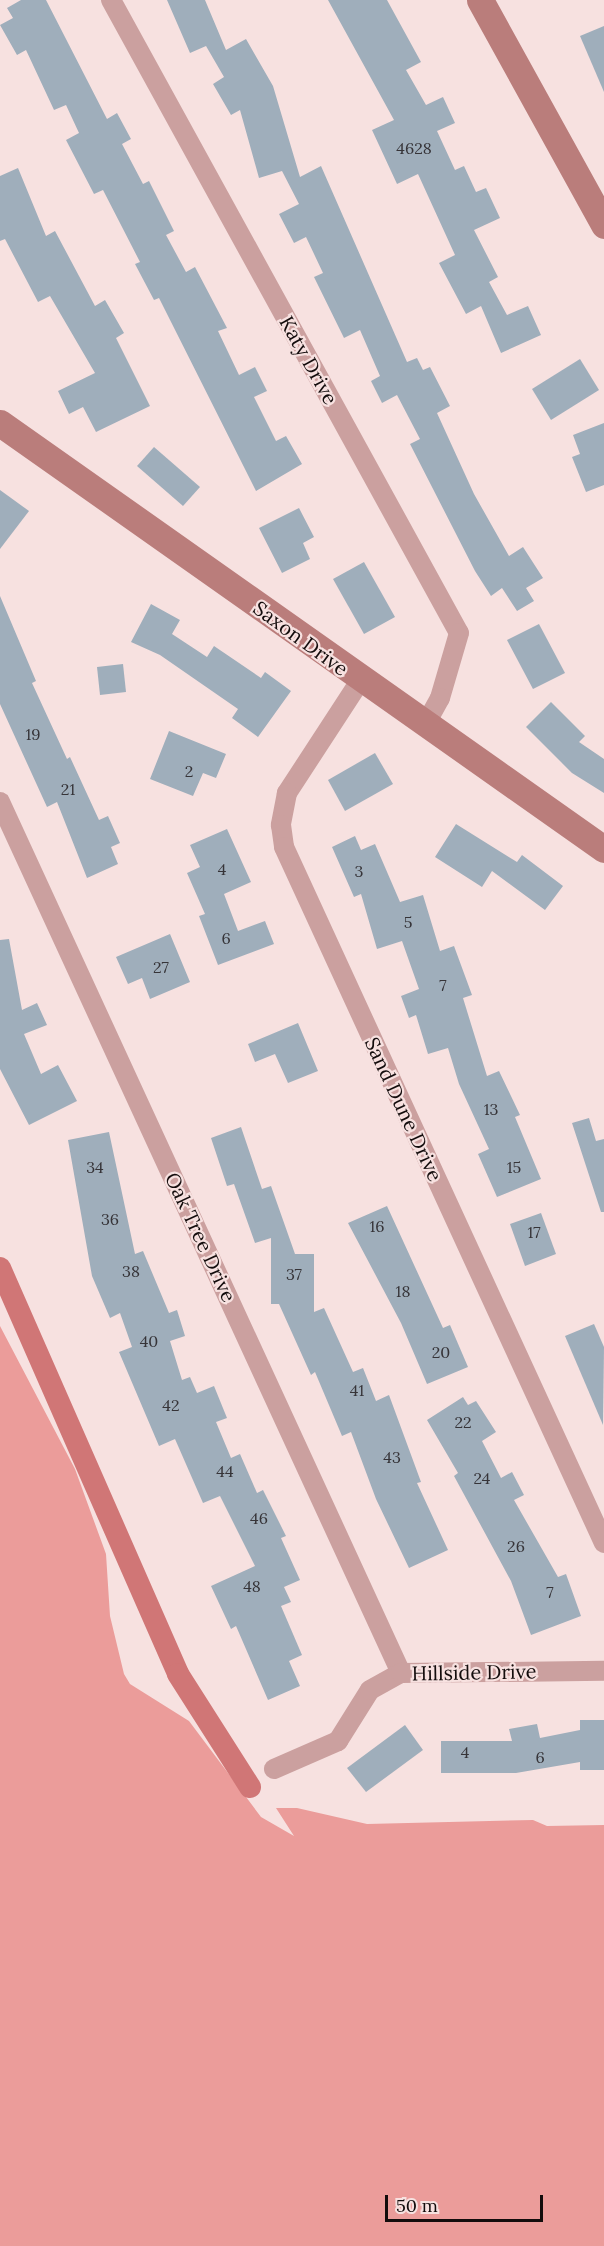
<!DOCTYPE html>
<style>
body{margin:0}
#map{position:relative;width:604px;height:2246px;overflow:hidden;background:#f7e1e0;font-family:Lora,serif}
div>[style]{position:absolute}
.green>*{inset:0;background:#eb9c9a}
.canal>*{height:22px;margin:-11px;padding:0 11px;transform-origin:11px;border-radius:11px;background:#d07676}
.building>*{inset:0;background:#9faebb}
.street>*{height:20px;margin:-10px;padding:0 10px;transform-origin:10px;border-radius:10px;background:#cba09f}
.secondary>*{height:27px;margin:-13.5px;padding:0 13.5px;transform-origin:13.5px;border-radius:13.5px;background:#ba7d7b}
span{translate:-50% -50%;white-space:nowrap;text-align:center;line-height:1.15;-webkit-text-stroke:4.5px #f7e1e0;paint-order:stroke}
.number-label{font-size:16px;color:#363438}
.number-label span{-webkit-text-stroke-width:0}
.street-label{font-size:20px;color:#130c0c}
.scale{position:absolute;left:385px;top:2195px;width:158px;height:27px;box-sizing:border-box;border:3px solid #130c0c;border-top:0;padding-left:8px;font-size:18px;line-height:21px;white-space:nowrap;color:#130c0c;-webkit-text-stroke:4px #f7e1e0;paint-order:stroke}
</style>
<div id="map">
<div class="green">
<div style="clip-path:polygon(0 1326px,75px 1469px,106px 1554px,110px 1616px,124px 1674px,130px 1684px,189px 1721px,261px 1817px,294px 1836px,276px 1808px,297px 1808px,367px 1824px,533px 1820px,547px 1826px,604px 1825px,604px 2246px,0 2246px)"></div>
</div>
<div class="canal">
<div style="left:0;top:1268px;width:443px;rotate:66.3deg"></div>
<div style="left:178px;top:1674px;width:134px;rotate:57.5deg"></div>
</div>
<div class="building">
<div style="clip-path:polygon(21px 0,46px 0,107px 119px,117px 113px,131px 139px,122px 144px,143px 184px,149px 181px,174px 231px,166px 235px,186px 272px,195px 267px,227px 328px,218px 331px,239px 375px,255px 367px,267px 391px,254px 397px,276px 441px,286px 436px,302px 464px,256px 491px,159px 298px,154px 300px,135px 264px,140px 262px,103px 190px,94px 194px,66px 140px,79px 133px,66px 105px,54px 110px,26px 50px,17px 55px,0 25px,13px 18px,7px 8px)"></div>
<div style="clip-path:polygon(167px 0,205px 0,226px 50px,246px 39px,273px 86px,300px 177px,321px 166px,407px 362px,417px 358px,423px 370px,430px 367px,450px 406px,437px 413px,474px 494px,509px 556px,523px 547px,543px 578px,526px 588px,534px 601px,517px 611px,502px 588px,491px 596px,475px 571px,410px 444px,420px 439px,397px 395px,382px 403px,371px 381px,380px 376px,360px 330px,344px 338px,314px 277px,323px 273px,306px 237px,294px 243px,279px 214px,299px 204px,282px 171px,259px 178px,240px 110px,231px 115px,213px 84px,224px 77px,206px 46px,190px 53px)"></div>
<div style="clip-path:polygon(328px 0,387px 0,421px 62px,406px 70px,426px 105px,443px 97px,455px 123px,437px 131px,455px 170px,464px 166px,476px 192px,486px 188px,500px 218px,474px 230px,498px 277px,489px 282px,507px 315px,528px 306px,541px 335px,501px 353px,481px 306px,466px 314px,439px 263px,455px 255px,418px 174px,397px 184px,372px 130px,394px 120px)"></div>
<div style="clip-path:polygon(604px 26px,604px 92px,580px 36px)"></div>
<div style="clip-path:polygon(18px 168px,46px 236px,55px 231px,95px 306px,105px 300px,124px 333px,116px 338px,150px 406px,96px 432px,83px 407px,69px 414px,58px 391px,95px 373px,50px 296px,38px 302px,5px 239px,0 241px,0 176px)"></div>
<div style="clip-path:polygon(580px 359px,599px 390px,551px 420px,532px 389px)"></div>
<div style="clip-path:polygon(604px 423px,604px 485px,586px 492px,572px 457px,580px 454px,573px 435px)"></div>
<div style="clip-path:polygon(154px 447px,200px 487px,183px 506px,137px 466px)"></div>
<div style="clip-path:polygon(0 490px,29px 511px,0 549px)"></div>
<div style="clip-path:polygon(299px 508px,314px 537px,303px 543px,310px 559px,282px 573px,259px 528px)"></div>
<div style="clip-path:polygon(364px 562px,395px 617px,364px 634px,333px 579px)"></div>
<div style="clip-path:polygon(0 596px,36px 681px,32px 683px,67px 759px,70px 757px,99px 820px,108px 816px,120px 843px,111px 847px,118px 864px,87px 878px,57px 802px,47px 807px,0 704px)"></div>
<div style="clip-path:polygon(151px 604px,180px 620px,172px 634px,207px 657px,214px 646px,261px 678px,265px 672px,291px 691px,258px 737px,232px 718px,238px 709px,160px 655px,131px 642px)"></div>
<div style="clip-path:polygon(539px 624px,565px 673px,533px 689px,507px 640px)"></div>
<div style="clip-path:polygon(123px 664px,126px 692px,100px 695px,97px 667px)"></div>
<div style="clip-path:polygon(551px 702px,585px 736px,579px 742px,604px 759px,604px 793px,572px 773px,526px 727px)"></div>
<div style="clip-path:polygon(169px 731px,226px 754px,216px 778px,203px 773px,193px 796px,150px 779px)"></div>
<div style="clip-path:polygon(375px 753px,393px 784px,345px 811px,328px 780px)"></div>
<div style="clip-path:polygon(456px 824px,517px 862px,522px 855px,563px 886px,545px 910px,492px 871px,482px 887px,435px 857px)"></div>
<div style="clip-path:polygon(227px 829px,251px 882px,224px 894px,238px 931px,265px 921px,274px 944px,218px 965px,199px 916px,205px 914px,187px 873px,200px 867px,190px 845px)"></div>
<div style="clip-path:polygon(355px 836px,361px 850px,375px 844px,400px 902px,423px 895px,440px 951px,454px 946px,472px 995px,463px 998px,487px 1076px,499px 1071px,520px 1115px,515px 1117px,541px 1179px,497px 1197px,478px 1154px,489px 1149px,459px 1084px,448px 1048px,428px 1054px,416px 1015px,409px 1018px,401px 996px,419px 989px,402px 941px,377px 949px,361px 894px,354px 897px,332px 847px)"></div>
<div style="clip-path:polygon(170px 934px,190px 982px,150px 999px,142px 978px,128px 984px,116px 957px)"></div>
<div style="clip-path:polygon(9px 939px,22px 1010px,37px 1003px,47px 1025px,24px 1034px,41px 1074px,58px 1065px,77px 1101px,29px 1125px,0 1069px,0 940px)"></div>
<div style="clip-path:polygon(298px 1023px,318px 1071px,288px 1083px,275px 1054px,255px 1062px,248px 1044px)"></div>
<div style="clip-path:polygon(589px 1118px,596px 1141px,604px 1139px,604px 1212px,601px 1212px,572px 1123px)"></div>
<div style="clip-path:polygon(241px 1127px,262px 1189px,271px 1186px,295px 1254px,314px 1254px,314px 1312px,324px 1308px,353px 1372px,363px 1368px,376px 1401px,389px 1395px,421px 1482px,417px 1483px,448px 1550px,409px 1568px,376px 1499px,351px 1432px,342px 1436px,315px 1372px,311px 1375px,279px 1304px,271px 1304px,271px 1238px,255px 1243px,234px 1184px,227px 1186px,211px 1138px)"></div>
<div style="clip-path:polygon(109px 1132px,135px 1254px,143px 1251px,169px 1313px,177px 1310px,185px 1336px,170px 1341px,182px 1380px,190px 1377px,197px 1393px,214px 1386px,227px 1418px,216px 1422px,231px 1458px,240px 1454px,257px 1493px,263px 1490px,286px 1536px,281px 1538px,300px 1580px,284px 1587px,291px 1602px,281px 1606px,302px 1655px,289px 1661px,300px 1686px,268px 1700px,236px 1626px,231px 1629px,211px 1586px,255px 1566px,220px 1496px,203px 1503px,175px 1439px,159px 1446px,119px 1352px,132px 1347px,120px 1313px,110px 1318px,92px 1276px,68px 1140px)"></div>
<div style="clip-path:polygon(387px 1206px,443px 1328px,450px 1325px,468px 1367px,427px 1384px,401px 1323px,348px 1223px)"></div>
<div style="clip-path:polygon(541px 1213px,556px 1254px,525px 1266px,510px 1224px)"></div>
<div style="clip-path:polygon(594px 1324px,604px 1347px,603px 1425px,565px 1336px)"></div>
<div style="clip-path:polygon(463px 1397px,468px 1405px,476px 1401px,496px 1432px,482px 1441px,501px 1478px,512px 1472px,524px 1495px,514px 1500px,558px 1577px,566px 1574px,581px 1616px,531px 1635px,511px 1581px,454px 1476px,458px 1473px,427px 1420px)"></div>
<div style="clip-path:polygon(580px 1720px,604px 1720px,604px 1770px,580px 1770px,580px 1762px,516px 1773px,441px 1773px,441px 1741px,512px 1741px,509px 1729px,537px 1724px,540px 1738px,580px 1730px)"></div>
<div style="clip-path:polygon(405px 1725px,423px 1750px,366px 1792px,347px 1768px)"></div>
</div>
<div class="street">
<div style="left:111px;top:0;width:722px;rotate:61.2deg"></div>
<div style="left:459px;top:633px;width:68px;rotate:106.3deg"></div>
<div style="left:440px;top:698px;width:31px;rotate:119deg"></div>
<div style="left:360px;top:681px;width:134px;rotate:123.1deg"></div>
<div style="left:287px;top:793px;width:33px;rotate:101deg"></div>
<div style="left:281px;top:825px;width:22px;rotate:82deg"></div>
<div style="left:284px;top:847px;width:766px;rotate:65.31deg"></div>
<div style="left:0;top:802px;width:959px;rotate:65.28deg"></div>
<div style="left:274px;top:1769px;width:70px;rotate:-23.6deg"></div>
<div style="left:338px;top:1741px;width:60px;rotate:-57.9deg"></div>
<div style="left:370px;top:1690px;width:35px;rotate:-29deg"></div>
<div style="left:401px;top:1673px;width:203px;rotate:-0.6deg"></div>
</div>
<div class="secondary">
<div style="left:480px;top:0;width:257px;rotate:61.1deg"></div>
<div style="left:0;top:423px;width:739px;rotate:35.2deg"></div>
</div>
<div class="number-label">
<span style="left:414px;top:148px">4628</span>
<span style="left:33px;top:734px">19</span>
<span style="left:189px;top:771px">2</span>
<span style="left:68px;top:789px">21</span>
<span style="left:222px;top:869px">4</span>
<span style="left:359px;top:871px">3</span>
<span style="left:408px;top:922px">5</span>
<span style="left:226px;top:938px">6</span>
<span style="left:161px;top:967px">27</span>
<span style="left:443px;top:985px">7</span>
<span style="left:491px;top:1109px">13</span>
<span style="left:95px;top:1167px">34</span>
<span style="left:514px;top:1167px">15</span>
<span style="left:110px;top:1219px">36</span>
<span style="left:377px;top:1226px">16</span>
<span style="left:534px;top:1232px">17</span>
<span style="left:131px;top:1271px">38</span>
<span style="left:294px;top:1274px">37</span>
<span style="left:403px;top:1291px">18</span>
<span style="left:149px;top:1341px">40</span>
<span style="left:441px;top:1352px">20</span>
<span style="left:357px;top:1390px">41</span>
<span style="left:171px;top:1405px">42</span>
<span style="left:463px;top:1422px">22</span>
<span style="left:392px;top:1457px">43</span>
<span style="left:225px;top:1471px">44</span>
<span style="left:482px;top:1478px">24</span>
<span style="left:259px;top:1518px">46</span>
<span style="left:516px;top:1546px">26</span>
<span style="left:252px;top:1586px">48</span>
<span style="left:550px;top:1592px">7</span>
<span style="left:465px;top:1752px">4</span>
<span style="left:540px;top:1757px">6</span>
</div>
<div class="street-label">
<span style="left:309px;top:360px;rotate:61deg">Katy Drive</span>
<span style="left:301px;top:638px;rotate:36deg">Saxon Drive</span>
<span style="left:404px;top:1109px;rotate:65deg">Sand Dune Drive</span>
<span style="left:201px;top:1237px;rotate:65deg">Oak Tree Drive</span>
<span style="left:474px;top:1672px;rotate:-1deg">Hillside Drive</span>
</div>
<div class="scale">50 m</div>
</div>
